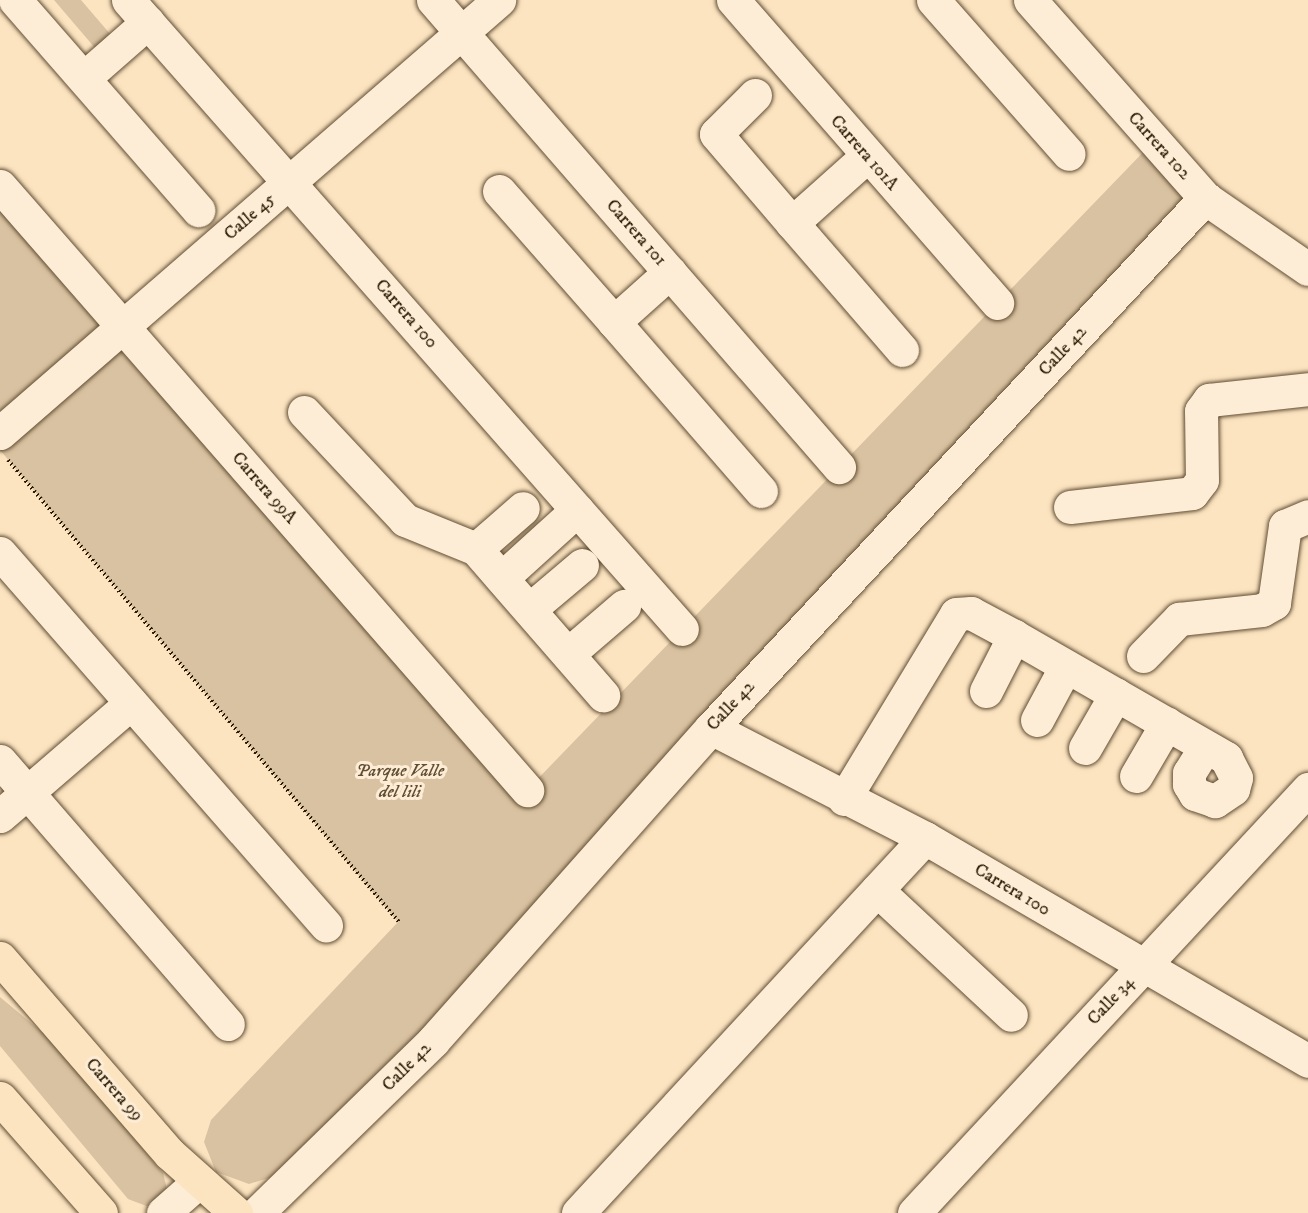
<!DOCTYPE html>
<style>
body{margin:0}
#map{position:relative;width:1308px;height:1213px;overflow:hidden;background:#fce4c1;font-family:"IM FELL DW Pica",serif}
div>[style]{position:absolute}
.green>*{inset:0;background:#d9c2a1}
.path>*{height:4px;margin-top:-2px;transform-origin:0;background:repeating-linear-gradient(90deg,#2c1b03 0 1.5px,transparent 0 4.5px)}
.roads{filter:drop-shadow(0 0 2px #604d32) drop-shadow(0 0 2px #604d32)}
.minor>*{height:33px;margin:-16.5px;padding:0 16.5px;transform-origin:16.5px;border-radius:16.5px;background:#fdedd7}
.major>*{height:33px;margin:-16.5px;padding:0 16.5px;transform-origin:16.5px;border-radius:16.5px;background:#fce4c1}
span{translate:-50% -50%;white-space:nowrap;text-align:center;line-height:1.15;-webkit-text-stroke:6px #fdedd7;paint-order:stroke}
.street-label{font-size:18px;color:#2c1b03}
.park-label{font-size:18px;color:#604d32;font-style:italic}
</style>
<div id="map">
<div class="green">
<div style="clip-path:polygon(54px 0,81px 0,111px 35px,95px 48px)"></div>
<div style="clip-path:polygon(1154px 141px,1205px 198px,308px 1166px,249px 1184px,216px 1172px,204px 1142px,211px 1120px,398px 922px,0 450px,0 186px,527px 790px)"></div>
<div style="clip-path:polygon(0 997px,55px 1043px,163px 1173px,167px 1189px,149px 1207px,128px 1199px,0 1046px)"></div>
</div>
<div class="path">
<div style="left:8px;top:460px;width:605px;rotate:49.76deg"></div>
</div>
<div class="roads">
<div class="minor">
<div style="left:15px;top:0;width:279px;rotate:48.9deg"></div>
<div style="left:128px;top:0;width:838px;rotate:48.63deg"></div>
<div style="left:433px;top:0;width:619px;rotate:49deg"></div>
<div style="left:733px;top:0;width:402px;rotate:48.9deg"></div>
<div style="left:933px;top:0;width:205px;rotate:48.6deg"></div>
<div style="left:1030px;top:0;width:264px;rotate:48.5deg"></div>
<div style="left:1205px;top:198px;width:125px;rotate:34.6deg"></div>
<div style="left:84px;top:78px;width:85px;rotate:-41.2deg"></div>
<div style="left:755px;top:95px;width:55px;rotate:135deg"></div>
<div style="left:716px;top:134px;width:117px;rotate:49.5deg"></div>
<div style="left:792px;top:223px;width:101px;rotate:-41.8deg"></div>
<div style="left:0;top:186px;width:802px;rotate:48.89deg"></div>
<div style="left:499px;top:191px;width:174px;rotate:48.7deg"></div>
<div style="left:614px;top:322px;width:75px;rotate:-41.8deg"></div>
<div style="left:792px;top:223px;width:168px;rotate:49.1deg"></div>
<div style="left:614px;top:322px;width:224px;rotate:49deg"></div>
<div style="left:304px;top:412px;width:148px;rotate:46.9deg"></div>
<div style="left:405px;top:520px;width:77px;rotate:22.2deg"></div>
<div style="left:476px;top:549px;width:194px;rotate:49deg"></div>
<div style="left:0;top:433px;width:661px;rotate:-40.95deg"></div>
<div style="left:1070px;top:507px;width:123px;rotate:-6.5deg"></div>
<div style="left:1192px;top:493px;width:16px;rotate:-52deg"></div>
<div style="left:1202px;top:480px;width:69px;rotate:-90.8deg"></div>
<div style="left:1201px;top:411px;width:14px;rotate:-54deg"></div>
<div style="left:1209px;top:400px;width:100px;rotate:-6.3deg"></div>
<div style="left:476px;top:549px;width:62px;rotate:-41.1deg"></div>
<div style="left:0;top:553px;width:495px;rotate:48.8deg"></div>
<div style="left:503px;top:577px;width:100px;rotate:-42.2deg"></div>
<div style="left:530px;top:609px;width:68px;rotate:-40.2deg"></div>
<div style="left:568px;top:654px;width:74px;rotate:-40.6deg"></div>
<div style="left:1143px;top:656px;width:52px;rotate:-45.8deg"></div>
<div style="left:1179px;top:619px;width:83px;rotate:-6.2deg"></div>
<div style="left:1262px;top:610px;width:14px;rotate:-30deg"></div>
<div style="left:1274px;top:603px;width:78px;rotate:-81.9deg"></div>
<div style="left:1285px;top:526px;width:25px;rotate:-23deg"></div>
<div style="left:986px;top:691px;width:62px;rotate:-63deg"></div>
<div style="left:1037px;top:720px;width:61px;rotate:-61.8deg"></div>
<div style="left:711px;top:728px;width:241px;rotate:27.2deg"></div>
<div style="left:925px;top:838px;width:443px;rotate:30.2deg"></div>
<div style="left:1085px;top:748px;width:62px;rotate:-60.1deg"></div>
<div style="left:0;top:761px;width:348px;rotate:49.1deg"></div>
<div style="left:1136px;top:776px;width:61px;rotate:-59.7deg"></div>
<div style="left:844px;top:799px;width:216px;rotate:-58.8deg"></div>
<div style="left:956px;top:614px;width:15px;rotate:-4deg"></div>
<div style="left:971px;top:613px;width:49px;rotate:28.1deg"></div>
<div style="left:1014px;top:636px;width:245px;rotate:29.9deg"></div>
<div style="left:1226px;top:758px;width:22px;rotate:63deg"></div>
<div style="left:1236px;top:778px;width:11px;rotate:105deg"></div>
<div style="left:1233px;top:789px;width:22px;rotate:146deg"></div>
<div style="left:1215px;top:801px;width:21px;rotate:-161deg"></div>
<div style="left:1195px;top:794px;width:12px;rotate:-121deg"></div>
<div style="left:1189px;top:784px;width:11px;rotate:-90deg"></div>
<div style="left:1189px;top:773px;width:28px;rotate:-58deg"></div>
<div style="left:0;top:816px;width:173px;rotate:-40.8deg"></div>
<div style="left:877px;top:890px;width:183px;rotate:43deg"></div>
<div style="left:163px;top:1213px;width:45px;rotate:-41.4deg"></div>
<div style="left:257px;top:1213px;width:246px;rotate:-44.3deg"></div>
<div style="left:433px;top:1041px;width:419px;rotate:-48.4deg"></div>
<div style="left:711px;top:728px;width:725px;rotate:-47.01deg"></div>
<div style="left:578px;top:1213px;width:511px;rotate:-47.22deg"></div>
<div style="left:914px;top:1213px;width:579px;rotate:-47.1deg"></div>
</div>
<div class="major">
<div style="left:0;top:958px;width:259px;rotate:49.1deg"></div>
<div style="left:170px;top:1154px;width:89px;rotate:41.8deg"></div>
<div style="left:0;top:1098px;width:153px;rotate:48.7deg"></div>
</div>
</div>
<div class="street-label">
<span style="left:1159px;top:146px;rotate:48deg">Carrera 102</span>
<span style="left:864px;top:153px;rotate:49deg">Carrera 101A</span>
<span style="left:250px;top:217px;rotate:-41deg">Calle 45</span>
<span style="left:636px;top:233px;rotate:49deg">Carrera 101</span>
<span style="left:406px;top:314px;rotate:49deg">Carrera 100</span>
<span style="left:1063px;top:351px;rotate:-47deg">Calle 42</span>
<span style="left:264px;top:488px;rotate:49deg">Carrera 99A</span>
<span style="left:731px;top:706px;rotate:-47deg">Calle 42</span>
<span style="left:1012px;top:890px;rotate:31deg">Carrera 100</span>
<span style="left:1111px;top:1001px;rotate:-47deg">Calle 34</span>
<span style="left:407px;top:1067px;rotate:-45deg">Calle 42</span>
<span style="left:114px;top:1090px;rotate:49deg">Carrera 99</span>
</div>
<div class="park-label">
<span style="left:400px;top:782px">Parque Valle<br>del lili</span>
</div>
</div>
